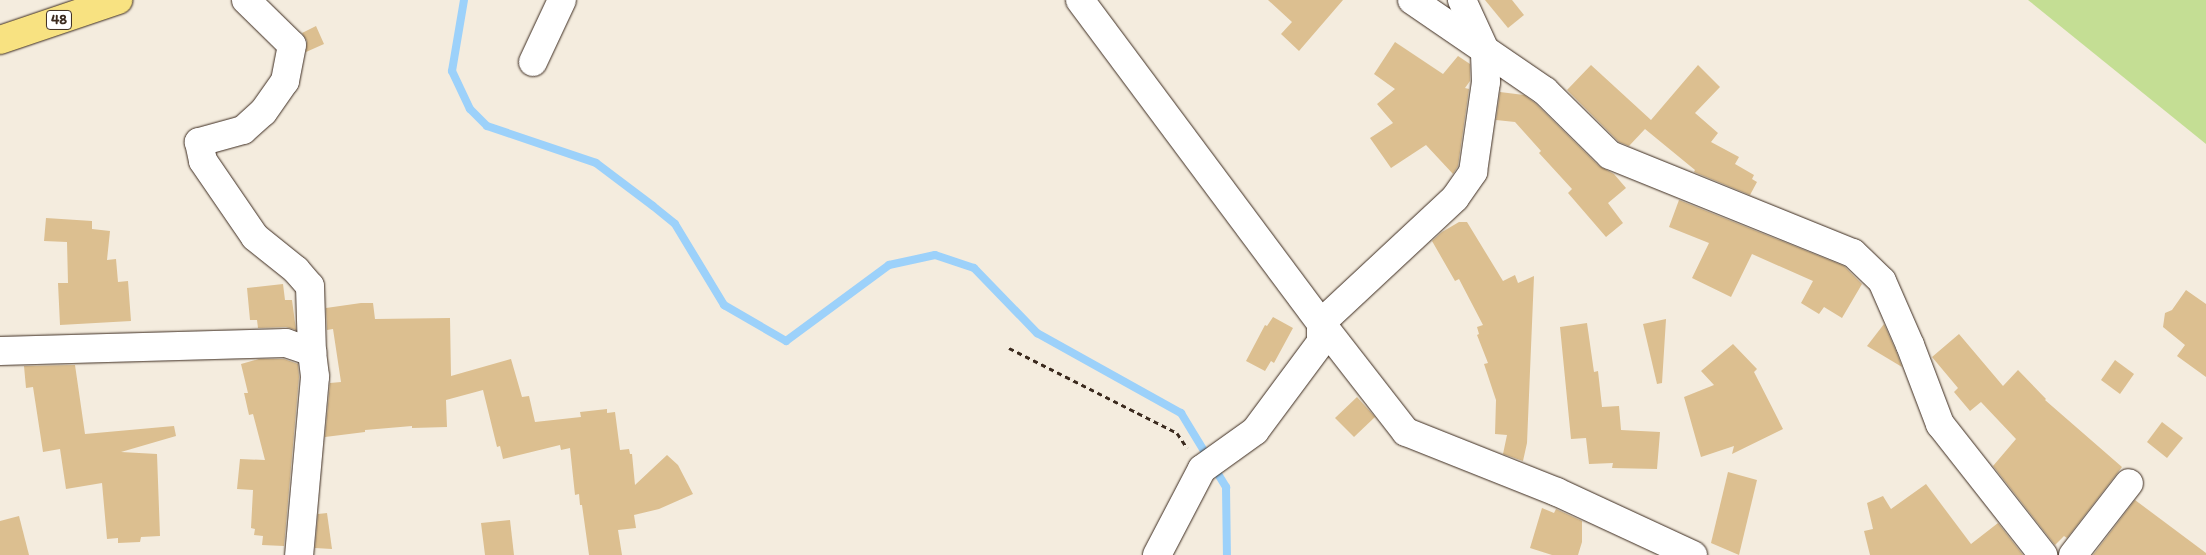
<!DOCTYPE html>
<style>
body{margin:0}
#map{position:relative;width:2206px;height:555px;overflow:hidden;background:#f4ecde;font-family:Itim,sans-serif}
div>[style]{position:absolute}
.green>*{inset:0;background:#c4de94}
.stream>*{height:8px;margin:-4px;padding:0 4px;transform-origin:4px;border-radius:4px;background:#9cd1fa}
.building>*{inset:0;background:#dcbf90}
.path>*{height:3px;margin-top:-1.5px;transform-origin:0;background:repeating-linear-gradient(90deg,#3b2a1e 0 5px,transparent 0 9px)}
.roads{filter:drop-shadow(0 0 1px #3b2a1e) drop-shadow(0 0 1px #3b2a1e)}
.minor>*{height:28px;margin:-14px;padding:0 14px;transform-origin:14px;border-radius:14px;background:#fff}
.major>*{height:28px;margin:-14px;padding:0 14px;transform-origin:14px;border-radius:14px;background:#f8e281}
span{translate:-50% -50%;white-space:nowrap;text-align:center;line-height:1.15;-webkit-text-stroke:5px #fff;paint-order:stroke}
.shield-label span{padding:1px 4px;background:#fff;border:1px solid;border-radius:4px;-webkit-text-stroke-width:0}
.shield-label{font-size:14px;color:#3b2a1e;font-weight:700}
</style>
<div id="map">
<div class="green">
<div style="clip-path:polygon(2028px 0,2206px 0,2206px 144px)"></div>
</div>
<div class="stream">
<div style="left:464px;top:0;width:72px;rotate:99.6deg"></div>
<div style="left:452px;top:71px;width:42px;rotate:64.7deg"></div>
<div style="left:470px;top:109px;width:24px;rotate:45deg"></div>
<div style="left:487px;top:126px;width:115px;rotate:18.7deg"></div>
<div style="left:596px;top:163px;width:71px;rotate:37deg"></div>
<div style="left:653px;top:206px;width:28px;rotate:39deg"></div>
<div style="left:675px;top:224px;width:95px;rotate:58.8deg"></div>
<div style="left:724px;top:305px;width:72px;rotate:30.1deg"></div>
<div style="left:786px;top:341px;width:128px;rotate:-36.4deg"></div>
<div style="left:889px;top:265px;width:47px;rotate:-12.3deg"></div>
<div style="left:935px;top:255px;width:41px;rotate:18.4deg"></div>
<div style="left:974px;top:268px;width:91px;rotate:45.9deg"></div>
<div style="left:1037px;top:333px;width:165px;rotate:29.1deg"></div>
<div style="left:1181px;top:413px;width:87px;rotate:58.7deg"></div>
<div style="left:1226px;top:487px;width:68px;rotate:89.2deg"></div>
</div>
<div class="building">
<div style="clip-path:polygon(1268px 0,1343px 0,1299px 51px,1281px 34px,1292px 22px)"></div>
<div style="clip-path:polygon(1485px 0,1512px 0,1524px 15px,1508px 28px)"></div>
<div style="clip-path:polygon(316px 26px,324px 44px,306px 52px,307px 41px,302px 33px)"></div>
<div style="clip-path:polygon(1395px 42px,1443px 74px,1458px 56px,1470px 64px,1470px 81px,1465px 88px,1469px 89px,1458px 166px,1453px 174px,1426px 145px,1391px 168px,1370px 138px,1393px 123px,1377px 104px,1395px 89px,1374px 74px)"></div>
<div style="clip-path:polygon(1591px 65px,1651px 120px,1698px 65px,1720px 87px,1695px 113px,1718px 133px,1711px 142px,1739px 157px,1735px 164px,1754px 175px,1752px 179px,1757px 182px,1750px 195px,1694px 172px,1695px 170px,1645px 129px,1629px 146px,1619px 142px,1567px 90px)"></div>
<div style="clip-path:polygon(1500px 92px,1524px 95px,1535px 103px,1599px 166px,1614px 174px,1626px 188px,1608px 203px,1623px 223px,1606px 237px,1568px 193px,1572px 189px,1539px 153px,1541px 151px,1515px 122px,1496px 120px)"></div>
<div style="clip-path:polygon(1679px 200px,1844px 266px,1862px 284px,1842px 318px,1824px 307px,1819px 314px,1801px 303px,1813px 281px,1752px 254px,1731px 297px,1692px 278px,1709px 243px,1669px 227px)"></div>
<div style="clip-path:polygon(46px 218px,92px 221px,92px 229px,110px 231px,107px 260px,116px 259px,118px 282px,128px 281px,131px 321px,60px 325px,58px 283px,68px 283px,67px 242px,44px 241px)"></div>
<div style="clip-path:polygon(1459px 222px,1467px 222px,1503px 281px,1515px 275px,1518px 283px,1534px 276px,1527px 443px,1523px 461px,1503px 454px,1507px 435px,1495px 434px,1496px 400px,1484px 364px,1488px 363px,1477px 335px,1479px 334px,1477px 327px,1483px 325px,1459px 279px,1455px 281px,1432px 241px,1442px 232px)"></div>
<div style="clip-path:polygon(283px 284px,285px 300px,292px 300px,296px 330px,286px 327px,258px 328px,257px 320px,250px 320px,247px 288px)"></div>
<div style="clip-path:polygon(2186px 290px,2206px 304px,2206px 377px,2177px 356px,2185px 345px,2163px 327px,2165px 313px,2172px 310px)"></div>
<div style="clip-path:polygon(361px 303px,373px 303px,375px 319px,450px 318px,451px 376px,511px 359px,522px 397px,529px 396px,535px 422px,581px 417px,580px 412px,607px 409px,607px 413px,615px 412px,620px 450px,629px 449px,630px 454px,632px 454px,635px 485px,667px 455px,678px 465px,693px 494px,659px 509px,634px 515px,636px 528px,618px 530px,622px 555px,589px 555px,582px 505px,580px 505px,579px 494px,575px 495px,570px 448px,561px 450px,560px 445px,503px 459px,500px 446px,497px 447px,483px 390px,446px 400px,447px 427px,412px 428px,412px 426px,365px 430px,365px 432px,325px 437px,330px 383px,341px 382px,333px 329px,327px 330px,326px 308px)"></div>
<div style="clip-path:polygon(1273px 317px,1293px 328px,1274px 363px,1271px 361px,1265px 371px,1246px 361px,1265px 325px,1267px 326px)"></div>
<div style="clip-path:polygon(1666px 319px,1662px 383px,1657px 384px,1643px 324px)"></div>
<div style="clip-path:polygon(1587px 323px,1594px 372px,1598px 371px,1602px 407px,1619px 406px,1621px 430px,1660px 432px,1657px 469px,1612px 468px,1613px 463px,1589px 464px,1586px 438px,1571px 439px,1560px 327px)"></div>
<div style="clip-path:polygon(1884px 324px,1896px 351px,1902px 367px,1867px 346px)"></div>
<div style="clip-path:polygon(1959px 334px,2003px 386px,2018px 370px,2046px 399px,2045px 400px,2122px 467px,2067px 538px,2064px 536px,2055px 545px,1993px 466px,2016px 439px,1981px 402px,1970px 411px,1954px 392px,1958px 388px,1932px 357px)"></div>
<div style="clip-path:polygon(1733px 344px,1757px 369px,1754px 372px,1783px 429px,1732px 454px,1734px 446px,1701px 457px,1684px 397px,1714px 385px,1701px 371px)"></div>
<div style="clip-path:polygon(259px 359px,284px 359px,298px 364px,299px 377px,284px 546px,262px 545px,263px 536px,254px 535px,255px 529px,251px 528px,253px 490px,237px 489px,240px 459px,265px 460px,253px 414px,249px 415px,244px 393px,248px 393px,241px 364px)"></div>
<div style="clip-path:polygon(2115px 360px,2134px 374px,2120px 394px,2101px 380px)"></div>
<div style="clip-path:polygon(75px 365px,85px 434px,174px 426px,176px 436px,121px 452px,157px 454px,160px 536px,141px 537px,140px 542px,118px 543px,118px 538px,107px 539px,102px 483px,66px 489px,60px 449px,43px 452px,33px 387px,26px 388px,24px 366px)"></div>
<div style="clip-path:polygon(1357px 397px,1375px 417px,1354px 437px,1335px 418px)"></div>
<div style="clip-path:polygon(2162px 422px,2183px 438px,2167px 458px,2147px 442px)"></div>
<div style="clip-path:polygon(1728px 472px,1757px 480px,1739px 555px,1711px 543px)"></div>
<div style="clip-path:polygon(1926px 484px,1971px 544px,1998px 523px,2023px 555px,1870px 555px,1864px 531px,1873px 529px,1867px 503px,1883px 496px,1891px 509px)"></div>
<div style="clip-path:polygon(2135px 500px,2206px 553px,2206px 555px,2093px 555px)"></div>
<div style="clip-path:polygon(1542px 508px,1554px 513px,1556px 509px,1582px 521px,1582px 542px,1578px 555px,1552px 555px,1530px 548px)"></div>
<div style="clip-path:polygon(327px 513px,332px 549px,315px 548px,318px 514px)"></div>
<div style="clip-path:polygon(19px 516px,29px 555px,0 555px,0 521px)"></div>
<div style="clip-path:polygon(510px 520px,514px 555px,485px 555px,481px 523px)"></div>
</div>
<div class="path">
<div style="left:1009px;top:348px;width:188px;rotate:26.8deg"></div>
<div style="left:1177px;top:433px;width:18px;rotate:56deg"></div>
</div>
<div class="roads">
<div class="minor">
<div style="left:246px;top:0;width:64px;rotate:44.4deg"></div>
<div style="left:292px;top:45px;width:37px;rotate:101deg"></div>
<div style="left:285px;top:81px;width:38px;rotate:125deg"></div>
<div style="left:263px;top:112px;width:27px;rotate:138deg"></div>
<div style="left:243px;top:130px;width:46px;rotate:164.7deg"></div>
<div style="left:199px;top:142px;width:19px;rotate:78deg"></div>
<div style="left:203px;top:161px;width:92px;rotate:55.6deg"></div>
<div style="left:255px;top:237px;width:53px;rotate:38.8deg"></div>
<div style="left:296px;top:270px;width:21px;rotate:49deg"></div>
<div style="left:310px;top:286px;width:66px;rotate:88.3deg"></div>
<div style="left:1080px;top:0;width:403px;rotate:53.3deg"></div>
<div style="left:1321px;top:323px;width:138px;rotate:52.1deg"></div>
<div style="left:1406px;top:432px;width:162px;rotate:21.7deg"></div>
<div style="left:1557px;top:492px;width:150px;rotate:24.9deg"></div>
<div style="left:1412px;top:0;width:161px;rotate:34.4deg"></div>
<div style="left:1545px;top:91px;width:91px;rotate:44.6deg"></div>
<div style="left:1610px;top:155px;width:262px;rotate:22deg"></div>
<div style="left:1853px;top:253px;width:40px;rotate:44deg"></div>
<div style="left:1882px;top:281px;width:70px;rotate:66.4deg"></div>
<div style="left:1910px;top:345px;width:85px;rotate:69.2deg"></div>
<div style="left:1940px;top:424px;width:167px;rotate:51.8deg"></div>
<div style="left:533px;top:62px;width:68px;rotate:-64.9deg"></div>
<div style="left:0;top:351px;width:286px;rotate:-1.6deg"></div>
<div style="left:286px;top:343px;width:28px;rotate:19deg"></div>
<div style="left:312px;top:352px;width:25px;rotate:83deg"></div>
<div style="left:315px;top:377px;width:179px;rotate:95.1deg"></div>
<div style="left:1157px;top:555px;width:97px;rotate:-62.4deg"></div>
<div style="left:1202px;top:469px;width:65px;rotate:-35.6deg"></div>
<div style="left:1255px;top:431px;width:111px;rotate:-53.4deg"></div>
<div style="left:1321px;top:342px;width:19px;rotate:-90deg"></div>
<div style="left:1321px;top:323px;width:183px;rotate:-43deg"></div>
<div style="left:1455px;top:198px;width:32px;rotate:-55deg"></div>
<div style="left:1473px;top:172px;width:91px;rotate:-81.8deg"></div>
<div style="left:1486px;top:82px;width:32px;rotate:-92deg"></div>
<div style="left:1485px;top:50px;width:55px;rotate:-114.7deg"></div>
<div style="left:2073px;top:555px;width:91px;rotate:-52.1deg"></div>
</div>
<div class="major">
<div style="left:0;top:40px;width:125px;rotate:-18.7deg"></div>
</div>
</div>
<div class="shield-label">
<span style="left:59px;top:20px">48</span>
</div>
</div>
